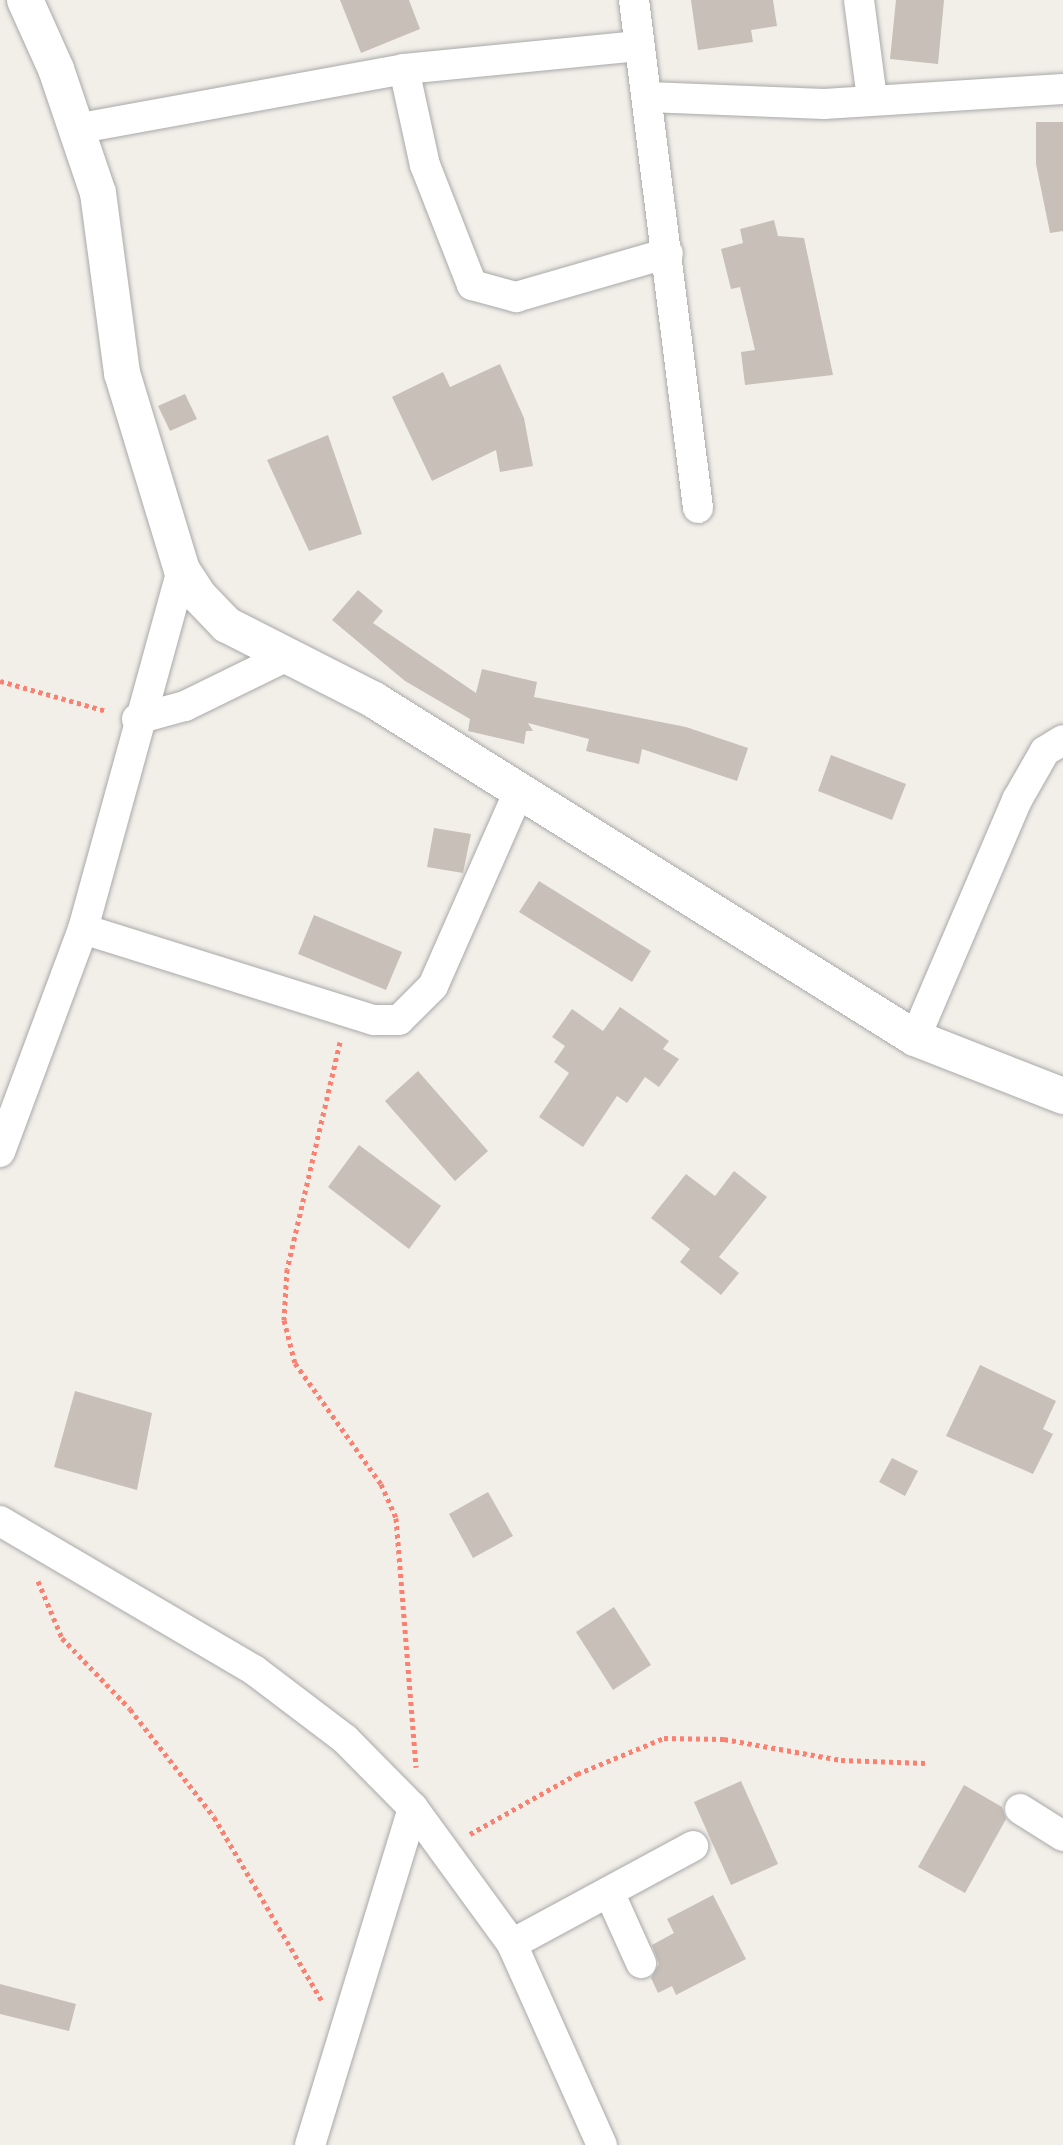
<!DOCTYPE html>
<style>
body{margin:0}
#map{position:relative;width:1063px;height:2145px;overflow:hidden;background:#f2efe9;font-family:Jost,sans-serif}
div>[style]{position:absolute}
.building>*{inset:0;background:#c7bfb8}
.path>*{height:5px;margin-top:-2.5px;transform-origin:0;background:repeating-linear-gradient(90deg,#fa8072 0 4px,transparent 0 8px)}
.roads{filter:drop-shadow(0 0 2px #a9a9a9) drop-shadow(0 0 2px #a9a9a9)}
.minor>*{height:30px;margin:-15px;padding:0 15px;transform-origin:15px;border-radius:15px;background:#fff}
.tertiary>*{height:36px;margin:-18px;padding:0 18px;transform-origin:18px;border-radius:18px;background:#fff}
span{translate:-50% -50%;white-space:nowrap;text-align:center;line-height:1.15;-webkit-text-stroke:8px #fff;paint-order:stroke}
</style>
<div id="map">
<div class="building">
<div style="clip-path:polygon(340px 0,409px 0,420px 29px,361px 53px)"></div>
<div style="clip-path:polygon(691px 0,773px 0,777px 26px,751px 30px,753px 42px,698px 50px)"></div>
<div style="clip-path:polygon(896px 0,944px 0,938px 64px,890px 59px)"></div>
<div style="clip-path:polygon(1036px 122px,1063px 122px,1063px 231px,1050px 233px,1036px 164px)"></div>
<div style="clip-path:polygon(774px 220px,778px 236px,804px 238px,833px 375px,745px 385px,741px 352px,755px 350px,740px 287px,731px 289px,721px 249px,743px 243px,740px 229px)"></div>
<div style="clip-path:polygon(500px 364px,524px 418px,533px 466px,500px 472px,496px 450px,432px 481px,392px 397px,443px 372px,450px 387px)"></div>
<div style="clip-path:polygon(185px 394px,197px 419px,170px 431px,158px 406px)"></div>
<div style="clip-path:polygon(328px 435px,362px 534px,309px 551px,267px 460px)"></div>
<div style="clip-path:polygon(358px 590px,383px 611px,373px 623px,476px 693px,482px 669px,537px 682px,534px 697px,686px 727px,748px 748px,737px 781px,642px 749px,639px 764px,586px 751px,589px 739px,528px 723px,533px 731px,526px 731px,524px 744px,468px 731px,470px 719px,405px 681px,332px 620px)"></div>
<div style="clip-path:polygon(831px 755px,906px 784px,892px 820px,818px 791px)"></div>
<div style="clip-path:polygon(434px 828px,471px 834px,463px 873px,427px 867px)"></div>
<div style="clip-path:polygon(539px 881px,651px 951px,632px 982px,519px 912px)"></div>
<div style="clip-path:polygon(314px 915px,402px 952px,386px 990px,298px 954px)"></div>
<div style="clip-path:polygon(620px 1007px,669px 1041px,663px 1049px,679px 1059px,659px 1087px,645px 1077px,627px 1103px,617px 1096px,583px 1147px,539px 1117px,569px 1073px,554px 1062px,565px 1046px,552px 1037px,572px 1009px,603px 1031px)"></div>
<div style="clip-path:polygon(418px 1071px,488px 1151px,455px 1181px,385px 1101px)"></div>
<div style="clip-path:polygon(359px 1145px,441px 1206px,409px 1249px,328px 1187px)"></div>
<div style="clip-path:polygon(734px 1171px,767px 1197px,719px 1257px,739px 1273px,721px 1295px,680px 1262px,690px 1249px,651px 1218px,686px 1174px,715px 1196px)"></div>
<div style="clip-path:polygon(980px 1365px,1056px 1401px,1043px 1429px,1053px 1434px,1033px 1474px,946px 1436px)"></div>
<div style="clip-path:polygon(75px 1391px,152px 1413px,137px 1490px,54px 1467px)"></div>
<div style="clip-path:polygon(892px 1458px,918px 1471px,905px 1496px,879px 1482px)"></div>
<div style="clip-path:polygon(488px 1492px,513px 1536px,473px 1558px,449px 1514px)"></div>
<div style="clip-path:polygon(614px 1607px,651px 1665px,613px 1690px,576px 1632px)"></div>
<div style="clip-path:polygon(741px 1781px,778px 1864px,731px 1885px,694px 1802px)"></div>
<div style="clip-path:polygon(964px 1785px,1002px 1807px,1006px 1819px,965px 1893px,918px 1867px)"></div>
<div style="clip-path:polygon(713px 1895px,746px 1959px,676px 1995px,672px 1986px,658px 1993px,651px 1978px,659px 1964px,652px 1945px,674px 1933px,667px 1919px)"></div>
<div style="clip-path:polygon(0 1984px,76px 2004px,69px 2031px,0 2014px)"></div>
</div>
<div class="path">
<div style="left:0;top:681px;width:111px;rotate:15.7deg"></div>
<div style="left:340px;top:1042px;width:233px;rotate:103.1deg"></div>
<div style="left:287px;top:1269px;width:51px;rotate:93.4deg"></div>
<div style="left:284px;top:1320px;width:44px;rotate:75.7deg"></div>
<div style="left:295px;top:1363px;width:148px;rotate:54.6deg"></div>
<div style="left:381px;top:1484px;width:37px;rotate:66deg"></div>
<div style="left:396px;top:1518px;width:250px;rotate:85.4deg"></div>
<div style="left:38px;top:1581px;width:62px;rotate:67.2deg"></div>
<div style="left:62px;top:1638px;width:98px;rotate:46.2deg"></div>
<div style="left:130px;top:1709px;width:137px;rotate:52.1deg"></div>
<div style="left:214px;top:1817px;width:213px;rotate:59.6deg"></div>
<div style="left:470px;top:1834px;width:123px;rotate:-29.3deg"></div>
<div style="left:577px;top:1774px;width:94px;rotate:-22.5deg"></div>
<div style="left:664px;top:1738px;width:60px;rotate:1deg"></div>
<div style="left:724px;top:1739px;width:119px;rotate:10.2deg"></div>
<div style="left:841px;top:1760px;width:85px;rotate:2deg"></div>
</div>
<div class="roads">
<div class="minor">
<div style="left:634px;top:0;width:512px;rotate:82.82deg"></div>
<div style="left:859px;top:0;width:100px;rotate:82.5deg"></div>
<div style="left:404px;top:69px;width:98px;rotate:77.7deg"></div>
<div style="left:425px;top:165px;width:129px;rotate:68.6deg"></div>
<div style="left:472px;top:285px;width:46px;rotate:15.3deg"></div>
<div style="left:516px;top:297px;width:158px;rotate:-16.1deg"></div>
<div style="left:648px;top:97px;width:176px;rotate:2.3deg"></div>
<div style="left:824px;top:104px;width:239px;rotate:-3.6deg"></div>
<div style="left:75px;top:129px;width:334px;rotate:-10.3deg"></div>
<div style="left:404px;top:69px;width:236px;rotate:-5.6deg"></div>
<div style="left:137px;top:719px;width:50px;rotate:-15.2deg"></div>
<div style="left:185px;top:706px;width:116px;rotate:-26.1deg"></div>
<div style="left:83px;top:929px;width:305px;rotate:17.4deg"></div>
<div style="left:374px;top:1020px;width:25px"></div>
<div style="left:399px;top:1020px;width:48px;rotate:-45deg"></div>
<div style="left:433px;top:986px;width:211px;rotate:-66.2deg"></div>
<div style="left:915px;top:1038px;width:259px;rotate:-66.8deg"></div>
<div style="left:1017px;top:800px;width:56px;rotate:-60.3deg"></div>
<div style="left:1045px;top:751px;width:21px;rotate:-31deg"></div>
<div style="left:0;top:1152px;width:238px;rotate:-69.6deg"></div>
<div style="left:83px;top:929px;width:372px;rotate:-74.6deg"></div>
<div style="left:0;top:1521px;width:294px;rotate:30.4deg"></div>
<div style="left:254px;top:1670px;width:114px;rotate:37.2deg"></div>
<div style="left:345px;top:1739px;width:97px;rotate:45.4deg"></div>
<div style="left:413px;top:1808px;width:168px;rotate:53.9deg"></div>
<div style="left:512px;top:1944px;width:220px;rotate:65.9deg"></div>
<div style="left:1020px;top:1809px;width:51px;rotate:32.1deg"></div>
<div style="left:609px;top:1892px;width:78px;rotate:65.7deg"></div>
<div style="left:512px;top:1944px;width:206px;rotate:-28.4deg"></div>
<div style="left:310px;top:2145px;width:352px;rotate:-73deg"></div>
</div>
<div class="tertiary">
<div style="left:25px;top:0;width:76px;rotate:65.8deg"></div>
<div style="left:56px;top:69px;width:131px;rotate:71.3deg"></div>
<div style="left:98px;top:193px;width:182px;rotate:82.4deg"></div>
<div style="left:122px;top:373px;width:206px;rotate:73.1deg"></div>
<div style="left:182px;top:570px;width:30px;rotate:57deg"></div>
<div style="left:198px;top:595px;width:42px;rotate:46deg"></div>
<div style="left:227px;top:625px;width:165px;rotate:27deg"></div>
<div style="left:374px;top:700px;width:638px;rotate:32deg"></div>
<div style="left:915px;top:1038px;width:159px;rotate:21.4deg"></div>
</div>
</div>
</div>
